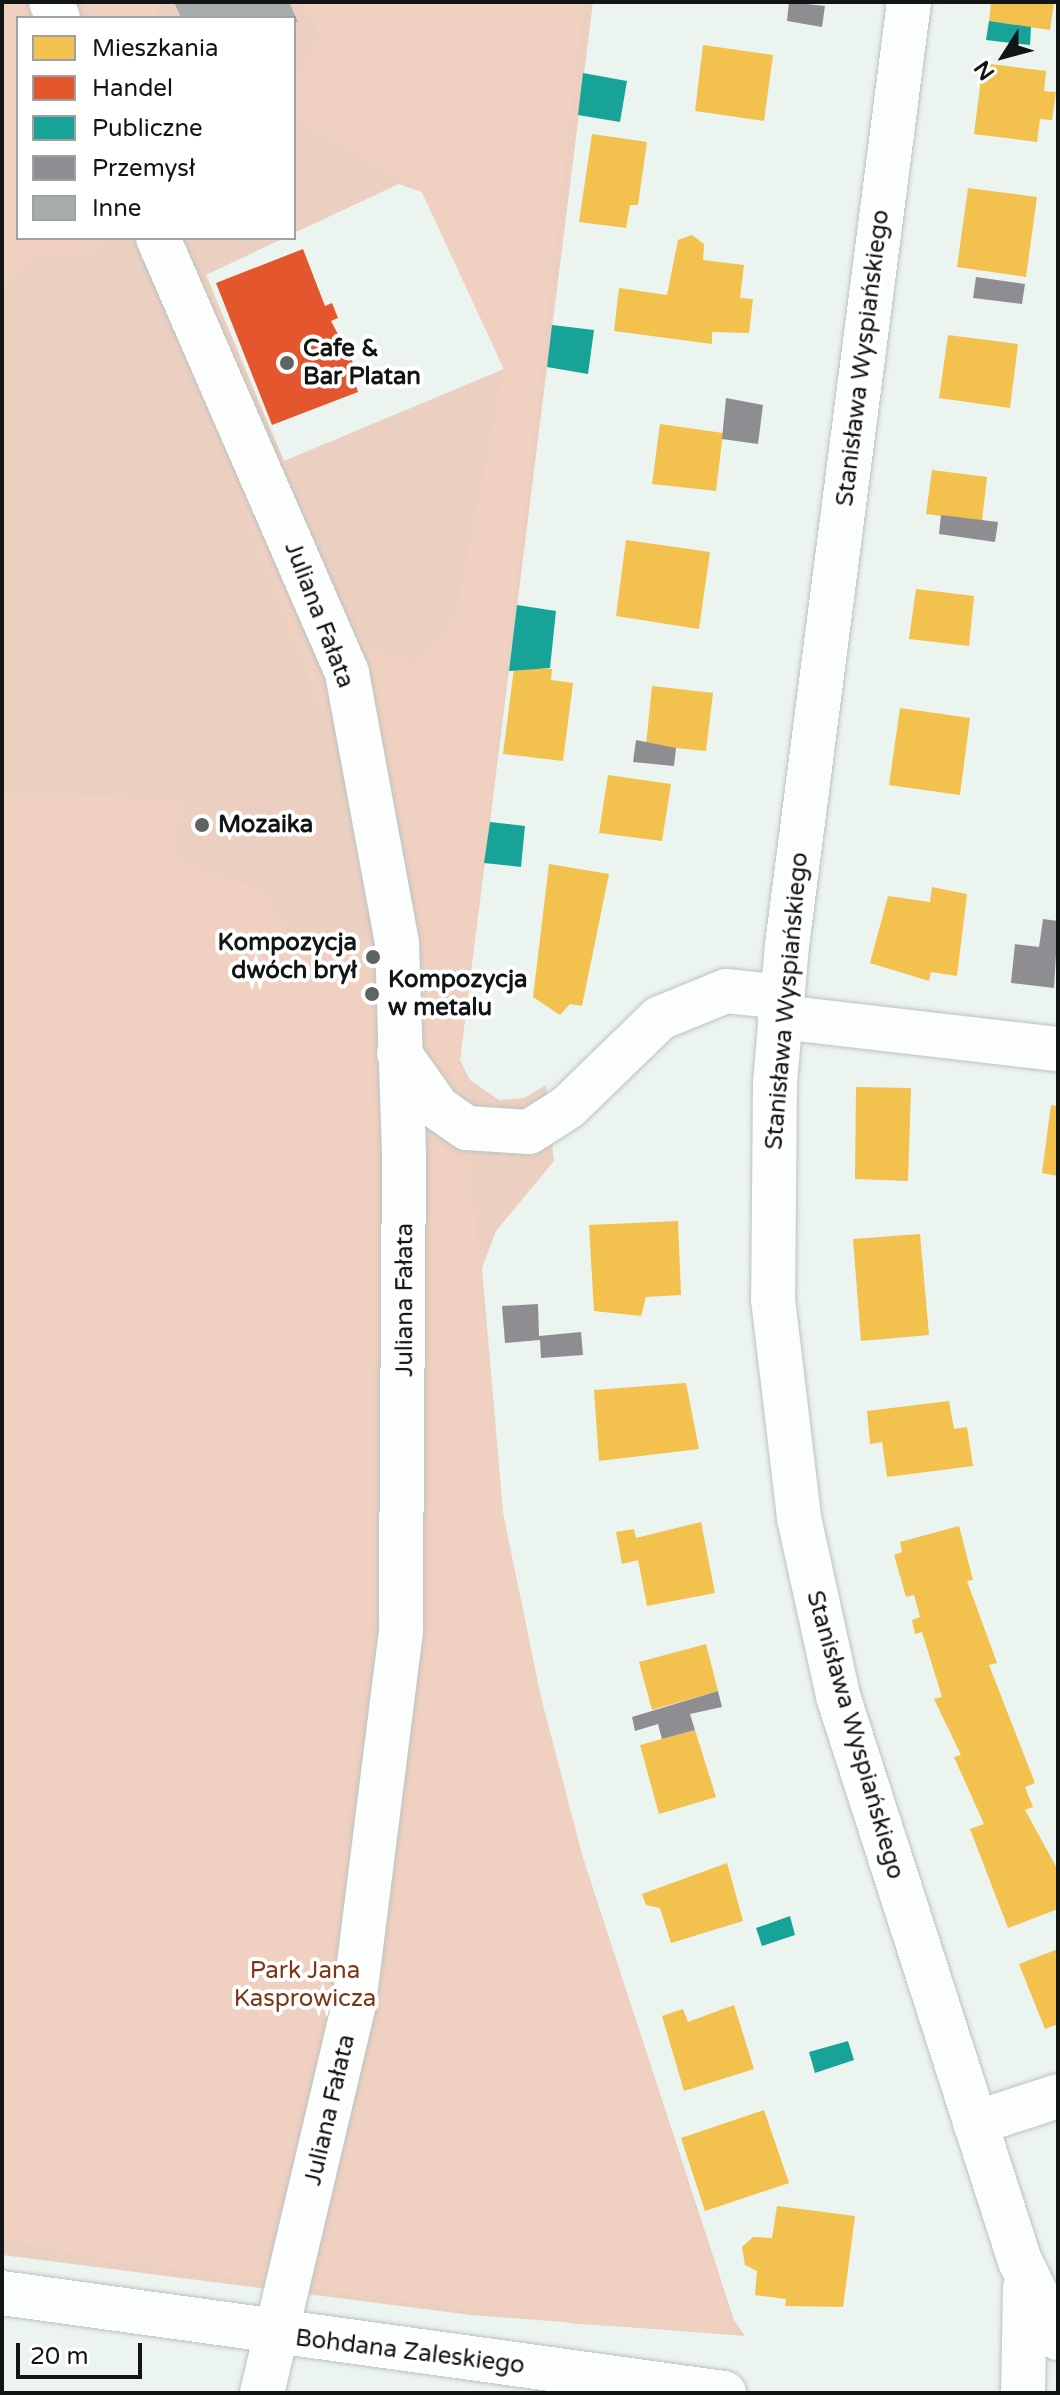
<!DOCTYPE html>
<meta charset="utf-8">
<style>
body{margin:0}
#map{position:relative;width:1060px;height:2395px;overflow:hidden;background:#ecf4f0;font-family:"Varela Round",sans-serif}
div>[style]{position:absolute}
.green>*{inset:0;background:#ebd0c2}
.forest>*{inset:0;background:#efd0c1}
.homes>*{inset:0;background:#f2c14e}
.shops>*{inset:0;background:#e4572e}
.public>*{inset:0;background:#17a398}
.industry>*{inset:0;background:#8d8d92}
.building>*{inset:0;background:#a7adaa}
.roads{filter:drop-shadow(0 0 2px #bdc3c0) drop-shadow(0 0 2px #bdc3c0)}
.street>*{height:44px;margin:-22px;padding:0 22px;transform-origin:22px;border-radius:22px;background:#fcfdfd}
.secondary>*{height:44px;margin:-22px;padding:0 22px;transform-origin:22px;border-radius:22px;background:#fcfdfd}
.dots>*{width:22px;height:22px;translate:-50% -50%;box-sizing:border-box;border:4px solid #fff;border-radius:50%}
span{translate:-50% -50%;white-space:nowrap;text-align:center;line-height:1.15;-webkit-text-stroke:8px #fff;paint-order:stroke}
.poi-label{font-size:24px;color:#111614;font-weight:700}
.left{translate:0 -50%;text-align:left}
.right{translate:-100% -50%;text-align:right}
.street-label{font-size:24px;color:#111614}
.park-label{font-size:24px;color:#7e3513}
.frame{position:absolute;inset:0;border:4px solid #111614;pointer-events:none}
.legend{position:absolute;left:16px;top:16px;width:280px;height:224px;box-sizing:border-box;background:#fff;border:2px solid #a0a2a1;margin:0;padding:10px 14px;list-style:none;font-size:24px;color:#111614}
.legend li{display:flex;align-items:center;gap:16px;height:40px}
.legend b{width:40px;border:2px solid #a0a2a1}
.north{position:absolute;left:964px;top:16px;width:80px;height:80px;-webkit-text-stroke:6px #fff;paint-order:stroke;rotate:234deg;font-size:22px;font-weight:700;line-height:32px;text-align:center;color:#111614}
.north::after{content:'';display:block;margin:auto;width:28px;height:36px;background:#111614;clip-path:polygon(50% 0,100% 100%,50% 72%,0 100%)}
.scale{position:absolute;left:16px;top:2343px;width:126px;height:36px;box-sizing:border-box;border:4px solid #111614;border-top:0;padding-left:10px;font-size:24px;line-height:28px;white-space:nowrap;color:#111614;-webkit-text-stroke:6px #fff;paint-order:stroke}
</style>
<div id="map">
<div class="green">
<div style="clip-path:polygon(evenodd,2px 2px,593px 2px,460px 1060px,470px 1080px,499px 1100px,524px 1098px,546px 1085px,554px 1161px,496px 1231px,482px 1268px,503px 1513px,552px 1751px,583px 1858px,734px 2320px,745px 2336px,471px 2315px,2px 2255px,2px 2px,18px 18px,294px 18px,294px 233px,399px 184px,422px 192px,504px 369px,284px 461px,206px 275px,284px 238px,18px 238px,18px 18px)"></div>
</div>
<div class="forest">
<div style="clip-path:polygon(2px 2px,159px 2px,155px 18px,18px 18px,18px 238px,107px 238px,89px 255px,35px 257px,2px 290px)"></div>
<div style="clip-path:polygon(306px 2px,584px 2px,460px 1060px,503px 1513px,530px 1655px,583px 1858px,727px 2310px,728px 2333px,578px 2324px,94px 2258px,2px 2238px,2px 790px,179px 801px,177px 861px,264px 891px,290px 936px,408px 938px,370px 750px,331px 734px,151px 272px,183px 260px,206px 275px,318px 563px,357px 644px,415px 664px,454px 621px,504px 369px,422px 192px,294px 118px,294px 82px,319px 37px)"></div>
</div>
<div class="homes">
<div style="clip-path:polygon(991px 2px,1054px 2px,1050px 30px,989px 21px)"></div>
<div style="clip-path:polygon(703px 45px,773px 55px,764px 121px,695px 111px)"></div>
<div style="clip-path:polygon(983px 63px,1046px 71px,1044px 91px,1056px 92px,1052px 120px,1040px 119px,1037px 142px,974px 134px)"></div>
<div style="clip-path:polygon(592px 134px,647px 142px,638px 205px,630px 205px,626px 228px,579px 222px)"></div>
<div style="clip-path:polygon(968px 188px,1037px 197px,1026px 277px,957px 267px)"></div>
<div style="clip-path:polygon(692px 235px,704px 244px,703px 260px,744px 265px,740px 298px,753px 299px,749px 333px,712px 332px,712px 344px,614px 331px,619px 288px,667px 295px,678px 240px)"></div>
<div style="clip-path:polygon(948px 335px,1018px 344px,1010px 408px,939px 398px)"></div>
<div style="clip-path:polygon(660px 424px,723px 433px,716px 491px,652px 484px)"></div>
<div style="clip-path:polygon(932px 470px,987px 477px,982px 521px,926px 514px)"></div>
<div style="clip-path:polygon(626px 540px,710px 552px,699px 629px,616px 616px)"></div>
<div style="clip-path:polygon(916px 589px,974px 596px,969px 646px,909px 639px)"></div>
<div style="clip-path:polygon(514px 668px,552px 669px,551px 680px,573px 683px,563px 761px,503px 754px)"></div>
<div style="clip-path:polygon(652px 686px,713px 693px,706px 751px,646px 745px)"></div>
<div style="clip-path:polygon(900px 708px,970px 718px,960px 795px,889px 785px)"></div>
<div style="clip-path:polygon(608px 775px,671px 784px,662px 841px,599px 833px)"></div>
<div style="clip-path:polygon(549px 864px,609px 874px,582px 1006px,570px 1004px,560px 1015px,533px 997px)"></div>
<div style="clip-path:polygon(932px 887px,967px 894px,957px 976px,931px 972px,929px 981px,870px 963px,888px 896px,930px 902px)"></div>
<div style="clip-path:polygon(856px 1087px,911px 1088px,908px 1181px,855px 1179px)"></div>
<div style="clip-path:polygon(1051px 1105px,1058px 1106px,1058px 1176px,1042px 1173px)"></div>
<div style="clip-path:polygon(678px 1221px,681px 1295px,646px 1297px,641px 1316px,594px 1311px,589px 1225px)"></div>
<div style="clip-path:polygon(920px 1234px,929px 1335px,861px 1341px,853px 1239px)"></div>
<div style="clip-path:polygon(686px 1383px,699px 1449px,599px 1461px,594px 1390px)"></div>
<div style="clip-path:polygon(949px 1401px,954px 1429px,967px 1427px,973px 1466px,887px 1477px,882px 1442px,870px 1444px,867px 1411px)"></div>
<div style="clip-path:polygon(701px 1522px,715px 1593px,647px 1606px,638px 1560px,622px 1564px,616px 1532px,634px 1529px,636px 1538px)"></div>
<div style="clip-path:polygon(959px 1526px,973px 1580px,967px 1581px,997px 1663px,989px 1665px,1035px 1783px,1025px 1787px,1033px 1807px,1025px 1810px,1058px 1870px,1058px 1909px,1008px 1928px,970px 1829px,984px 1824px,954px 1757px,961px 1755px,934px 1699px,942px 1697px,922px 1632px,915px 1634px,912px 1620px,920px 1617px,914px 1595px,906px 1597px,894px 1555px,902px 1552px,900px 1542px)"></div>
<div style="clip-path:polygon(706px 1644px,718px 1691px,652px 1710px,639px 1662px)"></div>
<div style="clip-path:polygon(695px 1730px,716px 1797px,659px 1814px,640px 1745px)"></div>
<div style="clip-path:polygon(727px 1863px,743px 1921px,671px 1943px,660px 1908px,646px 1905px,642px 1894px)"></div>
<div style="clip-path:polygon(1058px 1949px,1058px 2024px,1045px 2029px,1019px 1964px)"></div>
<div style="clip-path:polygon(734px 2005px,754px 2069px,684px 2091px,662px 2016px,683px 2009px,688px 2022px)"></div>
<div style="clip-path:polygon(764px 2110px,789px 2183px,705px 2211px,681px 2138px)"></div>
<div style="clip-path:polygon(777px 2206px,855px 2216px,843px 2307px,785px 2306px,786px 2299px,755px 2295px,757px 2271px,745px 2265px,742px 2247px,753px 2237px,772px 2238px)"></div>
</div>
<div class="shops">
<div style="clip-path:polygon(303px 249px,325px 306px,332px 303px,338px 318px,331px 321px,359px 374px,353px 377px,358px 392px,272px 425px,216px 283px)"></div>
</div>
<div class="public">
<div style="clip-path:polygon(989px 21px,1031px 27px,1030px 45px,986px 40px)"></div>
<div style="clip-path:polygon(583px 73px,627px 81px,620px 122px,578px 115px)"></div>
<div style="clip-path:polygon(552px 325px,594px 330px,588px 374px,547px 367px)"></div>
<div style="clip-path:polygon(517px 605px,556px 611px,550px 668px,509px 671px)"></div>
<div style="clip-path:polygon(490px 822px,525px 826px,521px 867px,484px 863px)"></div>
<div style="clip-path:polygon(790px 1916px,795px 1935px,762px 1946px,756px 1928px)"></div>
<div style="clip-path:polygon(848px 2041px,854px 2060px,815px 2073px,809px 2052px)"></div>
</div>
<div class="industry">
<div style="clip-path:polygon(789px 2px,825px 6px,822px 27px,787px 21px)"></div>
<div style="clip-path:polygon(976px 277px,1025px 284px,1022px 304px,973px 298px)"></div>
<div style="clip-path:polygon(726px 398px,763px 405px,758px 444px,722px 439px)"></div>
<div style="clip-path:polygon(941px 515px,998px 522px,995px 542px,939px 534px)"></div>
<div style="clip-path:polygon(636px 740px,676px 748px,674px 766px,633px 762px)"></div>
<div style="clip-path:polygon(1043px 919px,1058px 921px,1054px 988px,1011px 983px,1015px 944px,1039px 947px)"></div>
<div style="clip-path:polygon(538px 1304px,539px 1336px,581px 1332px,583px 1355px,541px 1358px,540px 1340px,505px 1343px,502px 1306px)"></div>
<div style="clip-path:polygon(718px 1691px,722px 1707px,690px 1714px,695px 1730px,662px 1739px,658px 1724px,635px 1731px,632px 1717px)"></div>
</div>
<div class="building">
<div style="clip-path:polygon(174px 2px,289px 2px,298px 22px,181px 18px)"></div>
</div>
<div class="roads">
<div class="street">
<div style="left:51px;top:2px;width:17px;rotate:66deg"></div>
<div style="left:158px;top:238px;width:474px;rotate:66.5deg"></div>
<div style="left:347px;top:673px;width:275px;rotate:79.5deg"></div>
<div style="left:397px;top:943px;width:213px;rotate:88.1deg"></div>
<div style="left:404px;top:1156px;width:475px;rotate:90.4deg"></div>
<div style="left:401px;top:1631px;width:376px;rotate:97.2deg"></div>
<div style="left:354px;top:2004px;width:400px;rotate:103.3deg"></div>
<div style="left:780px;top:1017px;width:280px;rotate:6.6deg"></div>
<div style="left:399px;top:1053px;width:67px;rotate:54.7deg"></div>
<div style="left:438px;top:1108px;width:35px;rotate:35deg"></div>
<div style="left:467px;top:1128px;width:62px;rotate:3.7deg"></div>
<div style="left:529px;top:1132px;width:46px;rotate:-32.7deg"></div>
<div style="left:568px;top:1107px;width:128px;rotate:-44.1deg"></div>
<div style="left:660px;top:1018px;width:71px;rotate:-22.2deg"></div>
<div style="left:726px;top:991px;width:56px;rotate:6.1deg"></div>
<div style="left:975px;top:2123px;width:87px;rotate:-18deg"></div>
</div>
<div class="secondary">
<div style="left:909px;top:2px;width:951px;rotate:97.37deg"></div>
<div style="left:787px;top:945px;width:139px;rotate:95deg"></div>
<div style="left:775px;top:1083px;width:216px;rotate:90.5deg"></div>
<div style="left:773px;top:1299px;width:221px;rotate:83.2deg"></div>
<div style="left:799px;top:1518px;width:182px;rotate:77.6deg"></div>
<div style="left:838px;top:1696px;width:594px;rotate:72.15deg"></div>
<div style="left:1020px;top:2261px;width:86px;rotate:63.7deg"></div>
<div style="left:2px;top:2293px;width:729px;rotate:7.89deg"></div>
<div style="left:1023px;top:2393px;width:106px;rotate:-88.9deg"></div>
</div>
</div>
<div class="dots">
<div style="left:287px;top:363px;background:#5e6461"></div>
<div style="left:202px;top:825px;background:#5e6461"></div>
<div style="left:373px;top:957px;background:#5e6461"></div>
<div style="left:372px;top:994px;background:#5e6461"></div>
</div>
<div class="poi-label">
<span class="left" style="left:303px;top:363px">Cafe &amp;<br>Bar Platan</span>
<span class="left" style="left:218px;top:825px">Mozaika</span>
<span class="right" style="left:357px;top:957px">Kompozycja<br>dwóch brył</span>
<span class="left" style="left:388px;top:994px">Kompozycja<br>w metalu</span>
</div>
<div class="street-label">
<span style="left:863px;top:358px;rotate:-83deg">Stanisława Wyspiańskiego</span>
<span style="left:319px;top:615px;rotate:69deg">Juliana Fałata</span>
<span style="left:787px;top:1001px;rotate:-85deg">Stanisława Wyspiańskiego</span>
<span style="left:405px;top:1300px;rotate:-90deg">Juliana Fałata</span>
<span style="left:855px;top:1735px;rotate:74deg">Stanisława Wyspiańskiego</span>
<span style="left:330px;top:2110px;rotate:-77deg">Juliana Fałata</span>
<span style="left:410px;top:2352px;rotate:7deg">Bohdana Zaleskiego</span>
</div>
<div class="park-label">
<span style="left:305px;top:1985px">Park Jana<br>Kasprowicza</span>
</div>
<div class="frame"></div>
<ul class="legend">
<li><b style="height:22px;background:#f2c14e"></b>Mieszkania</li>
<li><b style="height:22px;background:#e4572e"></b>Handel</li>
<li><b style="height:22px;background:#17a398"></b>Publiczne</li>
<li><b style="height:22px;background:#8d8d92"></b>Przemysł</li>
<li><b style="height:22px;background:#a7adaa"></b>Inne</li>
</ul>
<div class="north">N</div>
<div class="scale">20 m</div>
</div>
